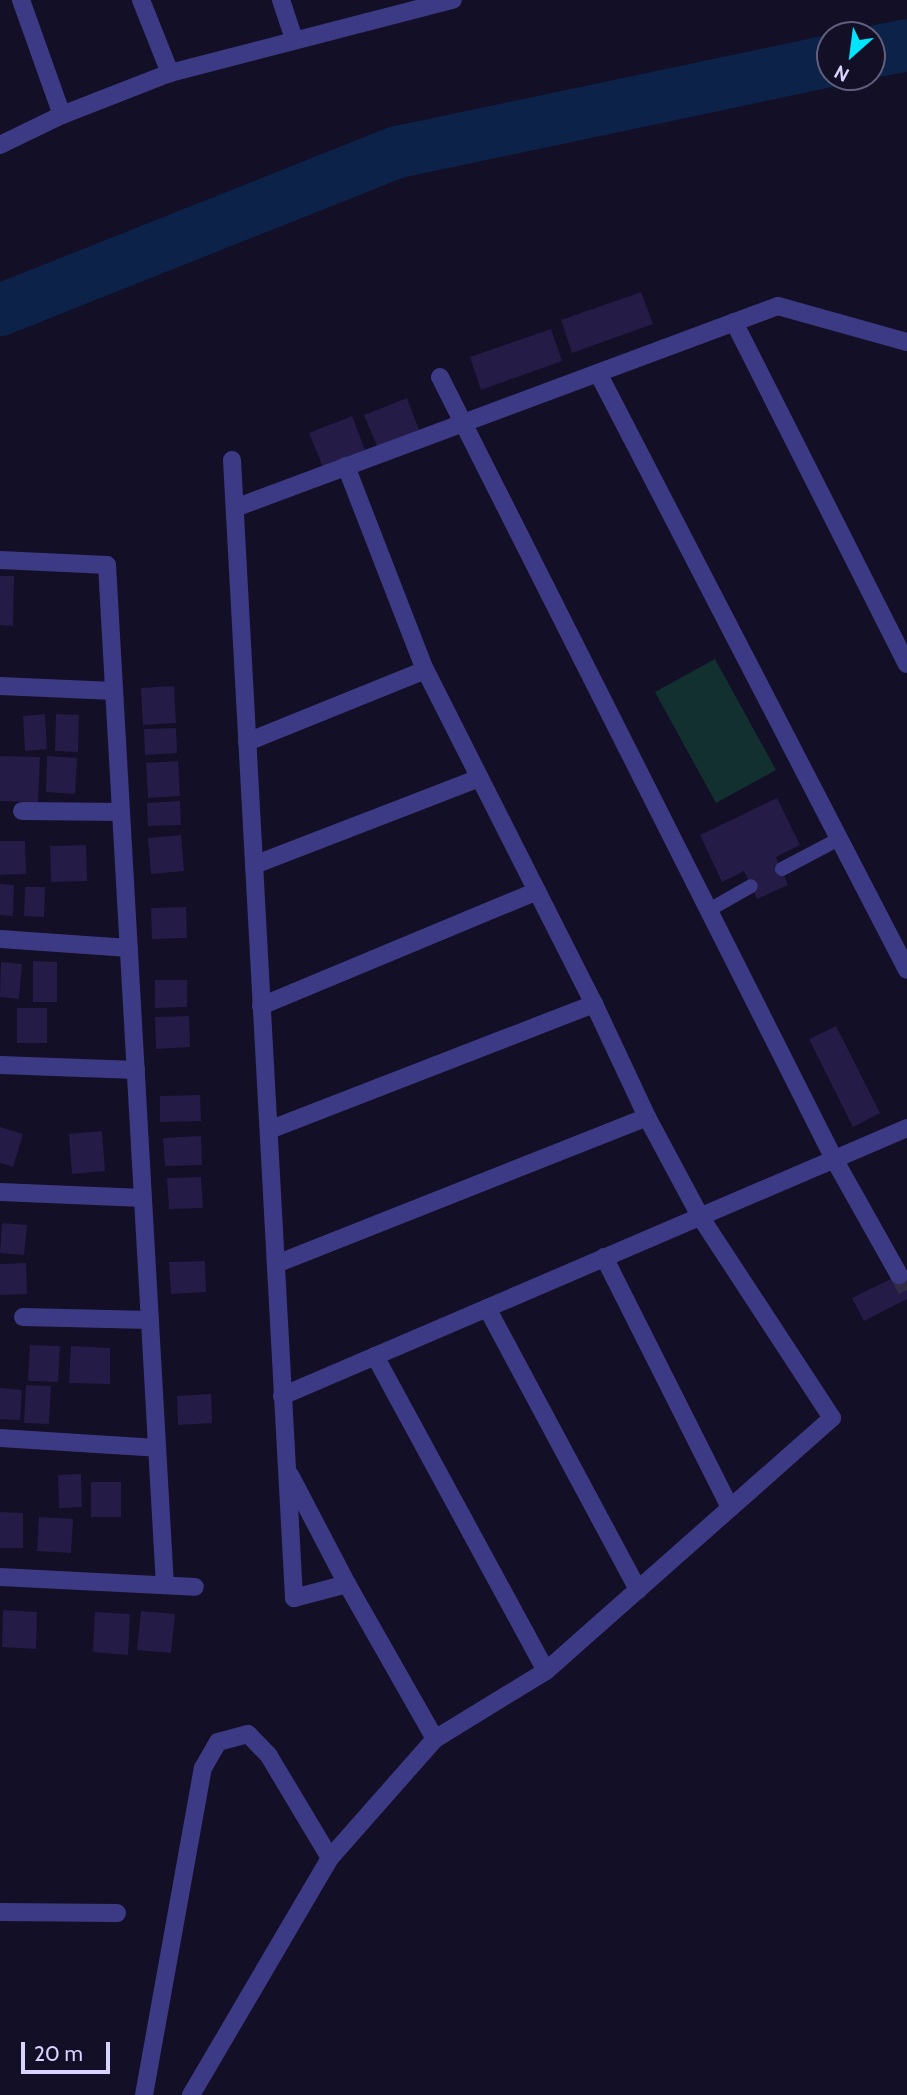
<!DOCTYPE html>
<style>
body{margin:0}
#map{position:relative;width:907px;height:2095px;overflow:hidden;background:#130f26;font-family:Cabin,sans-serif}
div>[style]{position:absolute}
.green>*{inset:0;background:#12302f}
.river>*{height:52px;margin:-26px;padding:0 26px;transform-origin:26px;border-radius:26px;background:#0c2248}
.building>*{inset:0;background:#241b47}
.minor-tunnel>*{height:18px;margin-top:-9px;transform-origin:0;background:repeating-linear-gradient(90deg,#312d47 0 18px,transparent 0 27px)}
.service>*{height:14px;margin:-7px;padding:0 7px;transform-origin:7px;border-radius:7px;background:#3d3a85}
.minor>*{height:18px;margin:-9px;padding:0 9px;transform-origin:9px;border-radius:9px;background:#3d3a85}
span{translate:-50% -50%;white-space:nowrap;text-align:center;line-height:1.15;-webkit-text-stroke:5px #130f26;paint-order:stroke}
.north{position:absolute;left:816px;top:21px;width:70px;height:70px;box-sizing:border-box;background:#130f26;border:2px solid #625e7d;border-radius:50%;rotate:208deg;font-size:19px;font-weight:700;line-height:28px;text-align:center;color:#d9d4ff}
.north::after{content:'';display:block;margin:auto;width:24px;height:32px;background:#00e5ff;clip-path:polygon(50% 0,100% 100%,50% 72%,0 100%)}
.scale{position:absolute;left:21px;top:2042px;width:89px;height:32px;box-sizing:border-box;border:4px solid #d9d4ff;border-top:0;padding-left:9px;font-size:21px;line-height:24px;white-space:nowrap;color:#d9d4ff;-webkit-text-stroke:5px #130f26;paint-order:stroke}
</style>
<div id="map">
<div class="green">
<div style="clip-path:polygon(715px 659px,776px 770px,716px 803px,655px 692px)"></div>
</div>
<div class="river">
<div style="left:872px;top:52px;width:36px;rotate:-11deg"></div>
<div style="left:0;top:310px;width:428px;rotate:-21.7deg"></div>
<div style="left:398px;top:152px;width:441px;rotate:-11.9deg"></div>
</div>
<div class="building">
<div style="clip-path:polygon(641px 292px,653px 324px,572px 353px,561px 320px)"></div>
<div style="clip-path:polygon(551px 329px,562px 361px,481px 390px,470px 357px)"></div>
<div style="clip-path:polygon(407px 398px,419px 430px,377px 446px,364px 415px)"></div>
<div style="clip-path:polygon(352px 416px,365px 450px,323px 467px,309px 433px)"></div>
<div style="clip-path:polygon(0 576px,14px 576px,13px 626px,0 625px)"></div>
<div style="clip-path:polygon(174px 686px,176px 723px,143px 725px,141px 688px)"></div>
<div style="clip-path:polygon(45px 714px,47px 749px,25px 751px,23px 716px)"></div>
<div style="clip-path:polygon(56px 714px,79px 715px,78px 752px,55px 751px)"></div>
<div style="clip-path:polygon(176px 728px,177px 753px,145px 755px,144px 729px)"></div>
<div style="clip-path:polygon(0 756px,40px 757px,38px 802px,0 801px)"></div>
<div style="clip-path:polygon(47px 756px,77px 758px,75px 794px,46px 792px)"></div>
<div style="clip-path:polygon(178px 761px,180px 796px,148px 798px,146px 763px)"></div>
<div style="clip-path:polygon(777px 798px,800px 845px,776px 857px,788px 885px,757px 899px,744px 871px,722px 882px,700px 835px)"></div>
<div style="clip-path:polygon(180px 801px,181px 825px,148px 826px,147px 803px)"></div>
<div style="clip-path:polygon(181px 835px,184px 871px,151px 874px,148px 838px)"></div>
<div style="clip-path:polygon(0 841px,25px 841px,26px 874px,0 875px)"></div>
<div style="clip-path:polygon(86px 845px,87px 881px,51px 882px,50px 846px)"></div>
<div style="clip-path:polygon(0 884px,14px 885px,13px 916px,0 915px)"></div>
<div style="clip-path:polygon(25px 887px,45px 887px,44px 917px,24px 916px)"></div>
<div style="clip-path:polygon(186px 907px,187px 938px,152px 939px,151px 908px)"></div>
<div style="clip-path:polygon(33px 961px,57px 962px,57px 1002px,33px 1002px)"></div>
<div style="clip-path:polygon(1px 962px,22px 964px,19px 999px,0 997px)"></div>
<div style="clip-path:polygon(155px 980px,187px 980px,187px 1007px,155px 1008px)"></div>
<div style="clip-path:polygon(17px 1008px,47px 1008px,47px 1043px,17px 1043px)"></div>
<div style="clip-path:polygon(189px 1016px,190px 1047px,156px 1049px,155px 1017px)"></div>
<div style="clip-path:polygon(836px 1026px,880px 1113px,853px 1127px,809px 1039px)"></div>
<div style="clip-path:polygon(200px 1095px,201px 1121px,160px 1122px,160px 1096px)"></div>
<div style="clip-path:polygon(0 1127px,23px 1134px,13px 1167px,0 1163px)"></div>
<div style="clip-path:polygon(102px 1131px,105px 1171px,72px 1174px,69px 1134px)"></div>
<div style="clip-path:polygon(201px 1136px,202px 1165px,165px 1166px,163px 1138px)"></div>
<div style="clip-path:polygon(201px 1177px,203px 1208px,169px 1209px,167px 1178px)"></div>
<div style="clip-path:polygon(2px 1223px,27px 1225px,24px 1255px,0 1253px)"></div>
<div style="clip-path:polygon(205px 1261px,206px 1292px,171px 1294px,169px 1262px)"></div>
<div style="clip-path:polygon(26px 1263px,27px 1294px,0 1295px,0 1264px)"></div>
<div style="clip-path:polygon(907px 1271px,907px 1299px,864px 1321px,852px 1298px)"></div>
<div style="clip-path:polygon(30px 1345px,60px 1346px,58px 1382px,28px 1381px)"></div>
<div style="clip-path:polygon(71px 1346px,110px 1348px,110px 1384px,69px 1383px)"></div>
<div style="clip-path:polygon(26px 1385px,51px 1386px,49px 1424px,24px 1423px)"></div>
<div style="clip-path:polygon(0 1388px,22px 1390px,20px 1420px,0 1419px)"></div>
<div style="clip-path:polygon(211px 1394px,212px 1423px,178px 1425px,177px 1396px)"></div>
<div style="clip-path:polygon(81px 1474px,82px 1507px,59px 1508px,58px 1475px)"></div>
<div style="clip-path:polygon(91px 1482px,121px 1482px,121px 1517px,91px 1517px)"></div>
<div style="clip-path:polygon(0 1512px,23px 1513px,23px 1548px,0 1548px)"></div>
<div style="clip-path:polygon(39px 1517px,73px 1519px,71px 1553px,37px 1551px)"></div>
<div style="clip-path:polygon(3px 1610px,37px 1612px,36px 1649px,2px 1647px)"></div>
<div style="clip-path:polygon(141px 1611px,175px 1614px,171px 1653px,137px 1650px)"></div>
<div style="clip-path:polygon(95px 1612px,130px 1614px,128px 1655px,93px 1652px)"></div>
</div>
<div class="minor-tunnel">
<div style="left:899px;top:1275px;width:17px;rotate:62deg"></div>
</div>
<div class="service">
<div style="left:782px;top:869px;width:64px;rotate:-27.8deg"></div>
<div style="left:709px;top:910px;width:48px;rotate:-29.7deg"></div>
</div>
<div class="minor">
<div style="left:21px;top:0;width:122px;rotate:70.4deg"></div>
<div style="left:141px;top:0;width:79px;rotate:68.3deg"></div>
<div style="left:281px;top:0;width:41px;rotate:71.6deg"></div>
<div style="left:0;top:145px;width:69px;rotate:-25.8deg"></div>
<div style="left:62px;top:115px;width:116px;rotate:-21.3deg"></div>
<div style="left:170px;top:73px;width:292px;rotate:-14.5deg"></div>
<div style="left:734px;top:322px;width:383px;rotate:63.2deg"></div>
<div style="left:598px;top:373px;width:672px;rotate:62.63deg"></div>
<div style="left:440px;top:377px;width:876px;rotate:63.26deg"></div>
<div style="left:834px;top:1159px;width:133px;rotate:60.7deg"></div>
<div style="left:232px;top:460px;width:1140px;rotate:86.88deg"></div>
<div style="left:294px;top:1598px;width:55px;rotate:-14.8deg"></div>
<div style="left:235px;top:508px;width:579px;rotate:-20.41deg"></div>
<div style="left:778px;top:306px;width:134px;rotate:15.6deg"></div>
<div style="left:0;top:560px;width:107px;rotate:2.7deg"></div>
<div style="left:107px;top:565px;width:1022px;rotate:86.75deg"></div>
<div style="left:0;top:686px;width:114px;rotate:2.5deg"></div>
<div style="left:247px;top:742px;width:192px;rotate:-22deg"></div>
<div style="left:22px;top:811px;width:99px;rotate:0.6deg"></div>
<div style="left:254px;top:865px;width:242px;rotate:-21.1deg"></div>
<div style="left:0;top:939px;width:129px;rotate:4deg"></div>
<div style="left:261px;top:1006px;width:299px;rotate:-22.6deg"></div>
<div style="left:0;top:1065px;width:136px;rotate:2.1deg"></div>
<div style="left:269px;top:1130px;width:349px;rotate:-21.2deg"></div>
<div style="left:0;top:1192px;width:143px;rotate:2.4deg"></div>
<div style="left:604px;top:1257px;width:281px;rotate:63.3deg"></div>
<div style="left:276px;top:1264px;width:399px;rotate:-21.6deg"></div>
<div style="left:487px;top:1308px;width:320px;rotate:61.8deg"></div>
<div style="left:23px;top:1317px;width:127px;rotate:1.4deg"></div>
<div style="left:375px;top:1356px;width:358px;rotate:61.5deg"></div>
<div style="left:282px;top:1396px;width:680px;rotate:-23.21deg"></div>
<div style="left:0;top:1438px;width:157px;rotate:3.6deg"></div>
<div style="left:290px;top:1475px;width:123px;rotate:62.4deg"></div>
<div style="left:347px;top:1584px;width:178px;rotate:60.4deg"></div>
<div style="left:0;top:1577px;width:195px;rotate:2.9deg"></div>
<div style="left:0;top:1912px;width:117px;rotate:0.5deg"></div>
<div style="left:144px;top:2095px;width:332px;rotate:-79.8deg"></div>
<div style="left:203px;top:1768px;width:30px;rotate:-60deg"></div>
<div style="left:218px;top:1742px;width:31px;rotate:-15deg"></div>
<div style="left:248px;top:1734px;width:30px;rotate:46deg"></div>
<div style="left:269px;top:1756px;width:119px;rotate:59.1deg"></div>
<div style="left:191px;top:2095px;width:275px;rotate:-59.6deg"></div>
<div style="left:330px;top:1858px;width:159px;rotate:-48.6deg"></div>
<div style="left:435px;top:1739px;width:130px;rotate:-31.5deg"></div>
<div style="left:546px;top:1671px;width:382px;rotate:-41.5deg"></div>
<div style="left:832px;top:1418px;width:241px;rotate:-123.2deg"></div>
<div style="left:700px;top:1216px;width:112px;rotate:-118.2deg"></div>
<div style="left:647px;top:1117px;width:125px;rotate:-115.1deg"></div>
<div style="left:594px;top:1004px;width:374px;rotate:-116.8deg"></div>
<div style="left:425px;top:670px;width:219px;rotate:-111.2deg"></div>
</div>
<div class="north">N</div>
<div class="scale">20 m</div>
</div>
